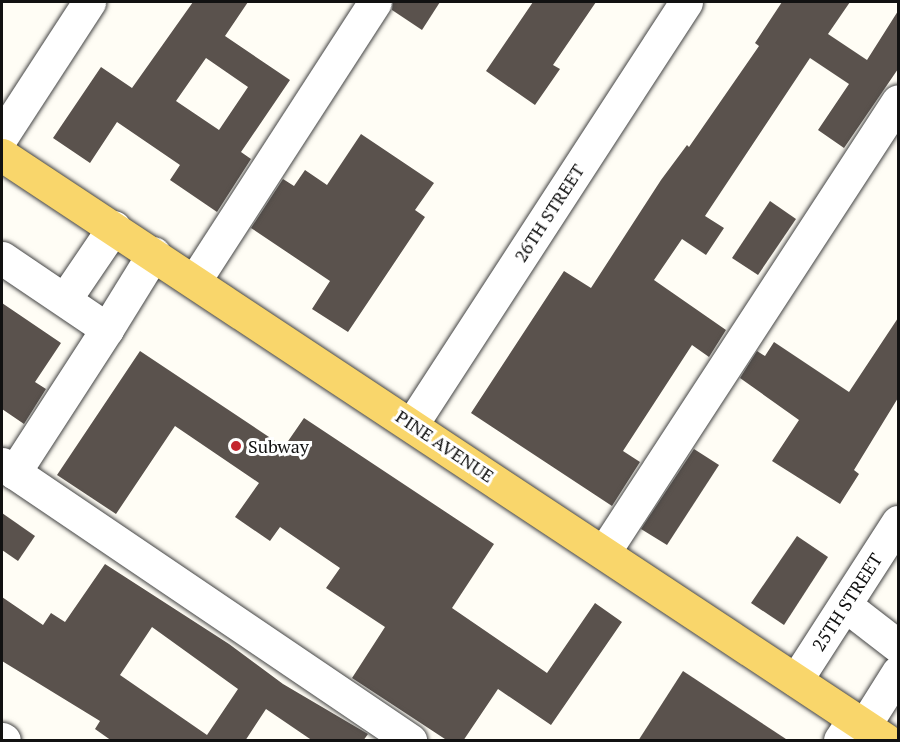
<!DOCTYPE html>
<style>
body{margin:0}
#map{position:relative;width:900px;height:742px;overflow:hidden;background:#fffdf5;font-family:"PT Serif",serif}
div>[style]{position:absolute}
.building>*{inset:0;background:#5a524d}
.roads{filter:drop-shadow(0 0 2px #444) drop-shadow(0 0 2px #444)}
.minor>*{height:33px;margin:-16.5px;padding:0 16.5px;transform-origin:16.5px;border-radius:16.5px;background:#fff}
.major>*{height:33px;margin:-16.5px;padding:0 16.5px;transform-origin:16.5px;border-radius:16.5px;background:#f9d66b}
.dots>*{width:16px;height:16px;translate:-50% -50%;box-sizing:border-box;border:3px solid #fff;border-radius:50%}
span{translate:-50% -50%;white-space:nowrap;text-align:center;line-height:1.15;-webkit-text-stroke:6px #fff;paint-order:stroke}
.street-label{font-size:18px;color:#111}
.poi-label{font-size:18px;color:#111}
.left{translate:0 -50%;text-align:left}
.frame{position:absolute;inset:0;border:3px solid #111;pointer-events:none}
</style>
<div id="map">
<div class="building">
<div style="clip-path:polygon(evenodd,193px 2px,248px 2px,225px 36px,290px 80px,241px 152px,251px 159px,217px 212px,170px 180px,180px 165px,117px 122px,90px 163px,53px 138px,101px 67px,132px 88px,193px 2px,206px 58px,248px 87px,219px 130px,176px 101px,206px 58px)"></div>
<div style="clip-path:polygon(393px 2px,440px 2px,422px 30px,392px 10px)"></div>
<div style="clip-path:polygon(533px 2px,596px 2px,553px 65px,560px 69px,535px 105px,486px 71px)"></div>
<div style="clip-path:polygon(782px 2px,850px 2px,828px 34px,867px 60px,898px 11px,898px 69px,844px 148px,818px 130px,849px 84px,810px 58px,705px 216px,724px 228px,706px 255px,682px 239px,654px 280px,726px 330px,709px 357px,692px 345px,623px 451px,640px 462px,612px 506px,471px 413px,564px 271px,591px 288px,661px 180px,687px 145px,689px 147px,759px 46px,755px 43px)"></div>
<div style="clip-path:polygon(361px 134px,434px 183px,415px 210px,425px 217px,348px 332px,312px 309px,330px 281px,251px 228px,283px 179px,294px 186px,305px 170px,327px 185px)"></div>
<div style="clip-path:polygon(770px 201px,796px 219px,758px 275px,732px 258px)"></div>
<div style="clip-path:polygon(2px 303px,61px 343px,35px 382px,46px 389px,24px 424px,2px 409px)"></div>
<div style="clip-path:polygon(898px 318px,898px 398px,854px 470px,859px 474px,840px 504px,772px 461px,799px 420px,740px 378px,757px 351px,765px 356px,774px 342px,849px 392px)"></div>
<div style="clip-path:polygon(140px 351px,284px 447px,304px 418px,494px 544px,452px 608px,547px 673px,595px 603px,622px 622px,551px 725px,498px 689px,463px 741px,448px 741px,352px 678px,385px 627px,326px 588px,340px 568px,280px 527px,270px 541px,235px 517px,259px 483px,175px 426px,116px 514px,57px 475px)"></div>
<div style="clip-path:polygon(694px 449px,719px 465px,667px 545px,641px 529px)"></div>
<div style="clip-path:polygon(2px 513px,35px 536px,18px 561px,2px 550px)"></div>
<div style="clip-path:polygon(797px 536px,828px 557px,784px 625px,751px 603px)"></div>
<div style="clip-path:polygon(evenodd,105px 564px,229px 644px,283px 684px,368px 734px,363px 741px,313px 741px,266px 709px,245px 741px,112px 741px,95px 729px,100px 721px,2px 661px,2px 597px,43px 625px,51px 613px,65px 622px,105px 564px,152px 627px,238px 689px,207px 735px,120px 675px,152px 627px)"></div>
<div style="clip-path:polygon(683px 671px,789px 741px,638px 741px)"></div>
</div>
<div class="roads">
<div class="minor">
<div style="left:2px;top:136px;width:160px;rotate:-57deg"></div>
<div style="left:2px;top:258px;width:127px;rotate:34.1deg"></div>
<div style="left:107px;top:329px;width:171px;rotate:122.9deg"></div>
<div style="left:195px;top:280px;width:331px;rotate:-57.1deg"></div>
<div style="left:65px;top:299px;width:87px;rotate:-55.8deg"></div>
<div style="left:107px;top:329px;width:89px;rotate:-58.3deg"></div>
<div style="left:412px;top:424px;width:503px;rotate:-57deg"></div>
<div style="left:2px;top:464px;width:493px;rotate:34.1deg"></div>
<div style="left:604px;top:552px;width:538px;rotate:-56.9deg"></div>
<div style="left:845px;top:605px;width:67px;rotate:37.7deg"></div>
<div style="left:796px;top:680px;width:188px;rotate:-57.2deg"></div>
<div style="left:864px;top:726px;width:64px;rotate:-57.8deg"></div>
<div style="left:2px;top:739px;width:2px;rotate:27deg"></div>
<div style="left:840px;top:740px;width:25px;rotate:-56deg"></div>
</div>
<div class="major">
<div style="left:2px;top:155px;width:1060px;rotate:33.5deg"></div>
</div>
</div>
<div class="dots">
<div style="left:236px;top:446px;background:#c4262e"></div>
</div>
<div class="street-label">
<span style="left:549px;top:213px;rotate:-57deg">26TH STREET</span>
<span style="left:445px;top:446px;rotate:34deg">PINE AVENUE</span>
<span style="left:847px;top:602px;rotate:-57deg">25TH STREET</span>
</div>
<div class="poi-label">
<span class="left" style="left:248px;top:446px">Subway</span>
</div>
<div class="frame"></div>
</div>
